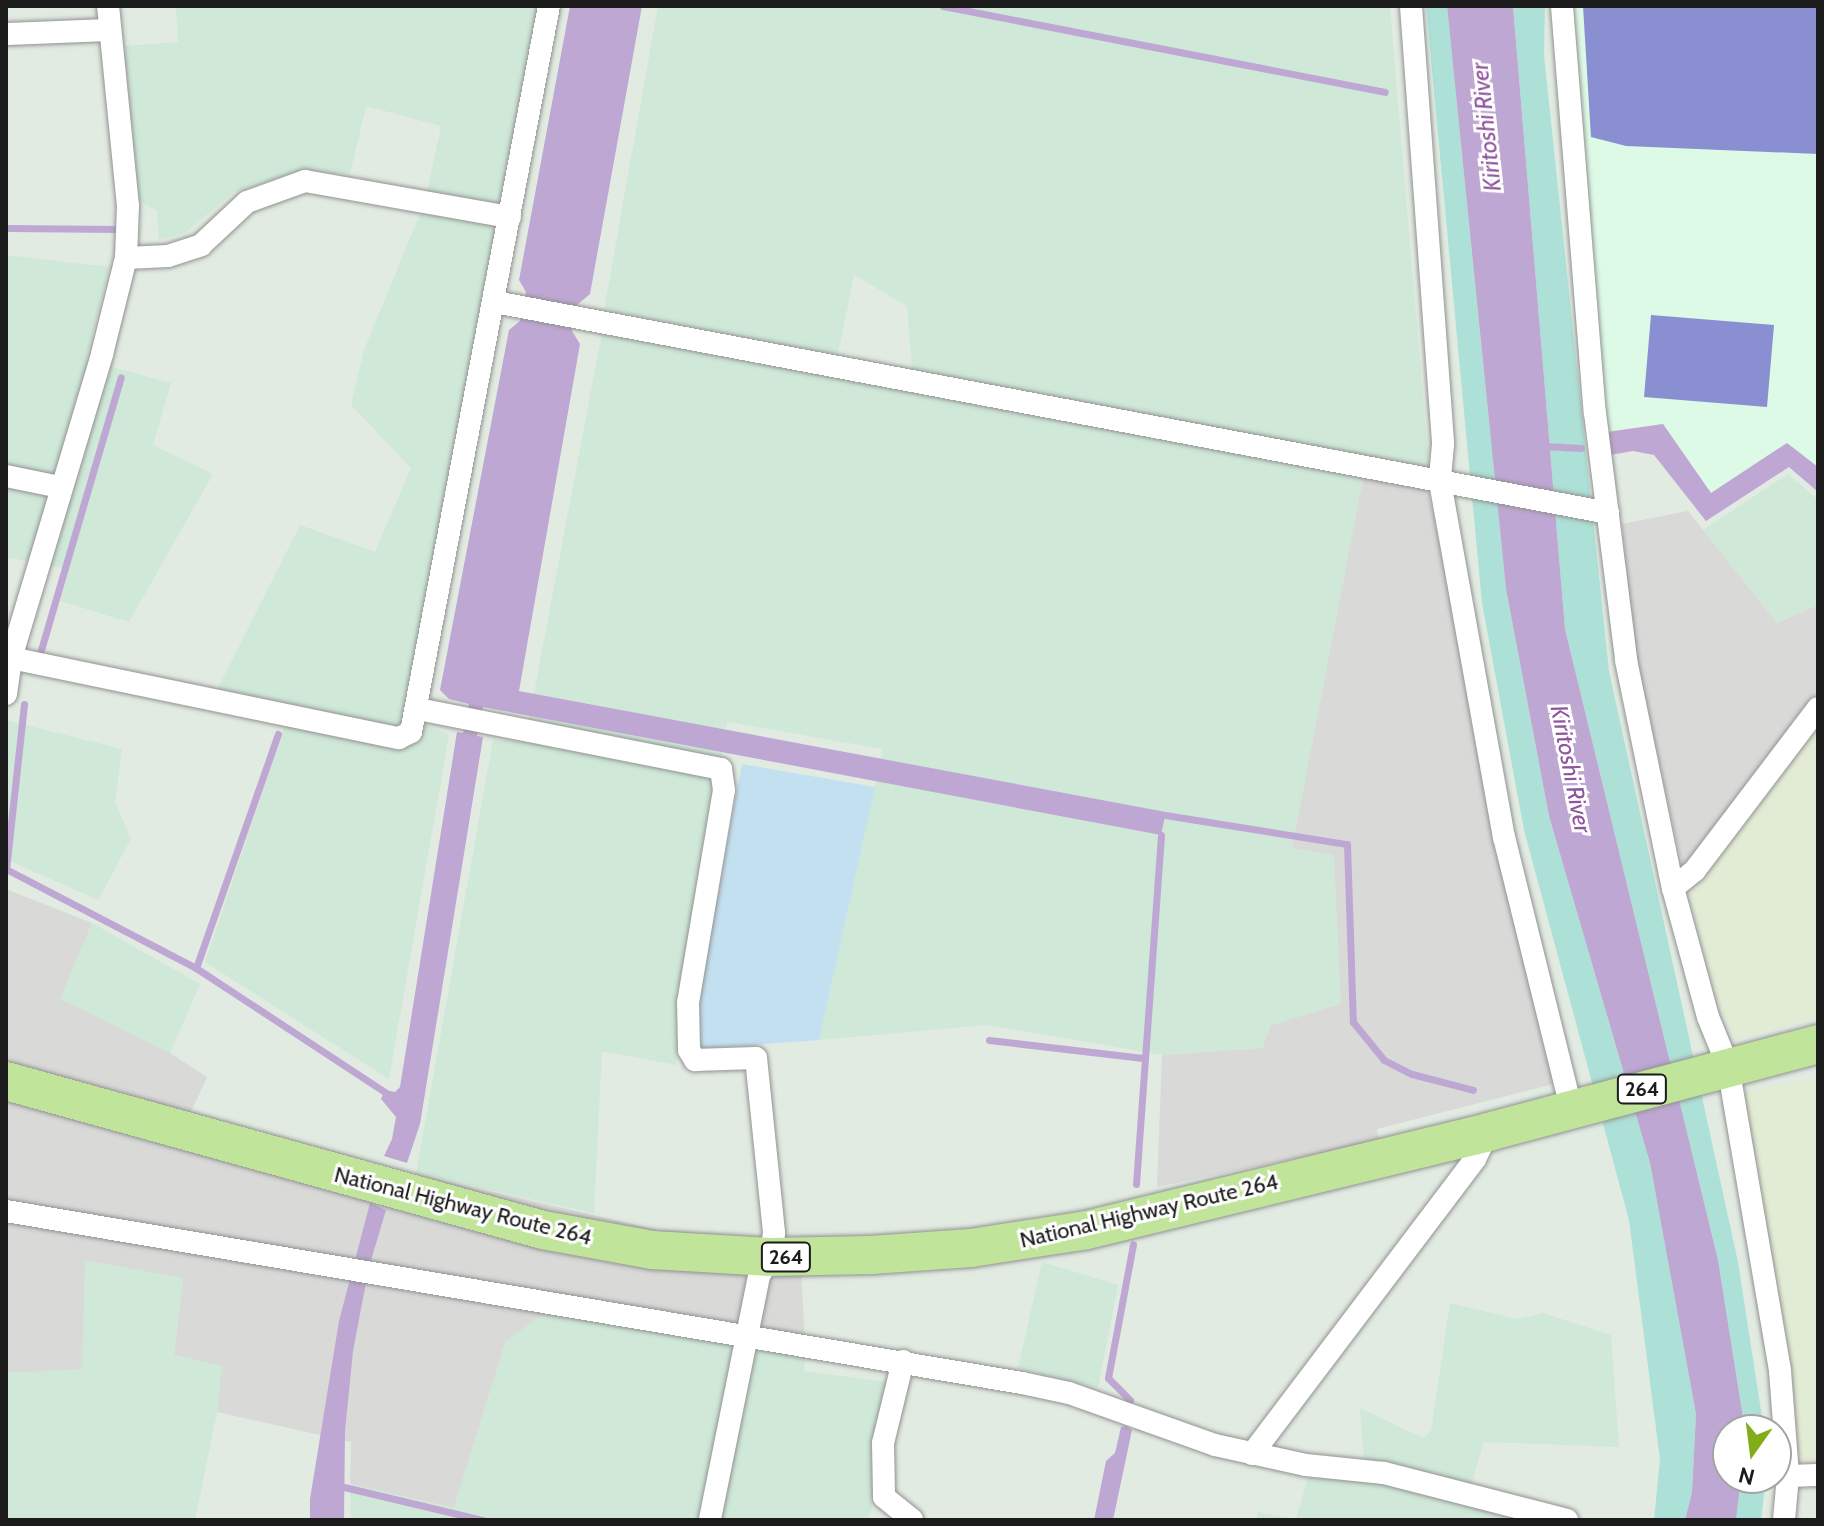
<!DOCTYPE html>
<style>
body{margin:0}
#map{position:relative;width:1824px;height:1526px;overflow:hidden;background:#e2ebe2;font-family:Cabin,sans-serif}
div>[style]{position:absolute}
.residential>*{inset:0;background:#d9d9d8}
.commercial>*{inset:0;background:#e2ebd3}
.education>*{inset:0;background:#dcfae5}
.farmland>*{inset:0;background:#cfe8d8}
.grass>*{inset:0;background:#ade0d6}
.park>*{inset:0;background:#c3e0f1}
.pitch>*{inset:0;background:#898fd1}
.water>*{inset:0;background:#bfa7d4}
.stream>*{height:7px;margin:-3.5px;padding:0 3.5px;transform-origin:3.5px;border-radius:3.5px;background:#bfa7d4}
.roads{filter:drop-shadow(0 0 2px #929292) drop-shadow(0 0 2px #929292)}
.minor>*{height:22px;margin:-11px;padding:0 11px;transform-origin:11px;border-radius:11px;background:#fff}
.trunk>*{height:38px;margin:-19px;padding:0 19px;transform-origin:19px;border-radius:19px;background:#c0e49a}
span{translate:-50% -50%;white-space:nowrap;text-align:center;line-height:1.15;-webkit-text-stroke:6px #fff;paint-order:stroke}
.shield-label span{padding:2px 6px;background:#fff;border:2px solid;border-radius:6px;-webkit-text-stroke-width:0}
.shield-label{font-size:20px;color:#1b1b1b;font-weight:700}
.street-label{font-size:22px;color:#1b1b1b}
.water-label{font-size:24px;color:#8f559e;font-style:italic}
.frame{position:absolute;inset:0;border:8px solid #1b1b1b;pointer-events:none}
.north{position:absolute;left:1712px;top:1414px;width:80px;height:80px;box-sizing:border-box;background:#fff;border:2px solid #a4a4a4;border-radius:50%;rotate:194deg;font-size:22px;font-weight:700;line-height:32px;text-align:center;color:#1b1b1b}
.north::after{content:'';display:block;margin:auto;width:28px;height:36px;background:#81ad19;clip-path:polygon(50% 0,100% 100%,50% 72%,0 100%)}
</style>
<div id="map">
<div class="residential">
<div style="clip-path:polygon(1363px 477px,1427px 490px,1452px 584px,1557px 1083px,1377px 1129px,1379px 1141px,1157px 1187px,1162px 1055px,1262px 1048px,1334px 855px,1292px 848px)"></div>
<div style="clip-path:polygon(1688px 511px,1777px 623px,1818px 605px,1818px 727px,1688px 890px,1635px 658px,1622px 524px)"></div>
<div style="clip-path:polygon(6px 889px,92px 923px,61px 999px,170px 1053px,207px 1077px,191px 1112px,406px 1176px,416px 1174px,658px 1230px,799px 1240px,806px 1353px,506px 1340px,454px 1508px,350px 1484px,351px 1442px,217px 1412px,221px 1366px,174px 1355px,183px 1278px,83px 1370px,6px 1373px)"></div>
</div>
<div class="commercial">
<div style="clip-path:polygon(1818px 727px,1818px 1018px,1734px 1039px,1715px 995px,1688px 890px)"></div>
<div style="clip-path:polygon(1818px 1077px,1818px 1458px,1800px 1459px,1788px 1342px,1750px 1140px,1745px 1093px)"></div>
</div>
<div class="education">
<div style="clip-path:polygon(1574px 6px,1818px 6px,1818px 467px,1786px 443px,1711px 493px,1663px 424px,1607px 432px)"></div>
</div>
<div class="farmland">
<div style="clip-path:polygon(176px 6px,540px 6px,408px 717px,449px 735px,389px 1079px,205px 962px,291px 708px,217px 690px,300px 525px,375px 552px,411px 468px,351px 405px,364px 350px,425px 202px,441px 126px,366px 106px,350px 174px,301px 171px,234px 192px,185px 233px,159px 240px,157px 211px,139px 201px,124px 46px,178px 42px)"></div>
<div style="clip-path:polygon(658px 6px,1390px 6px,1429px 469px,912px 369px,907px 306px,854px 275px,838px 355px,604px 310px)"></div>
<div style="clip-path:polygon(6px 255px,109px 267px,86px 360px,171px 383px,153px 445px,213px 474px,129px 622px,60px 601px,69px 569px,6px 557px)"></div>
<div style="clip-path:polygon(602px 332px,1363px 477px,1292px 848px,1334px 855px,1341px 1004px,1269px 1026px,1263px 1048px,1162px 1055px,988px 1025px,819px 1040px,883px 749px,727px 722px,680px 998px,676px 1065px,602px 1051px,594px 1213px,416px 1174px,493px 740px,525px 741px)"></div>
<div style="clip-path:polygon(1788px 474px,1818px 500px,1818px 605px,1777px 623px,1703px 530px)"></div>
<div style="clip-path:polygon(6px 720px,122px 749px,115px 802px,131px 839px,98px 900px,6px 859px)"></div>
<div style="clip-path:polygon(92px 923px,200px 984px,170px 1053px,60px 999px)"></div>
<div style="clip-path:polygon(85px 1260px,183px 1278px,174px 1355px,222px 1366px,217px 1412px,195px 1520px,6px 1520px,6px 1373px,82px 1369px)"></div>
<div style="clip-path:polygon(1042px 1262px,1118px 1285px,1098px 1388px,1018px 1368px)"></div>
<div style="clip-path:polygon(1450px 1303px,1517px 1319px,1543px 1313px,1611px 1335px,1619px 1447px,1484px 1442px,1466px 1503px,1529px 1520px,1256px 1520px,1258px 1512px,1296px 1519px,1308px 1477px,1365px 1477px,1360px 1408px,1423px 1438px,1431px 1431px)"></div>
<div style="clip-path:polygon(547px 1312px,806px 1353px,804px 1371px,887px 1382px,875px 1443px,872px 1508px,868px 1520px,351px 1520px,350px 1484px,454px 1508px,506px 1340px)"></div>
</div>
<div class="grass">
<div style="clip-path:polygon(1426px 6px,1447px 6px,1506px 589px,1549px 816px,1650px 1163px,1696px 1414px,1692px 1492px,1685px 1520px,1654px 1520px,1660px 1459px,1629px 1220px,1524px 830px,1482px 603px)"></div>
<div style="clip-path:polygon(1513px 6px,1545px 6px,1544px 55px,1609px 671px,1738px 1262px,1764px 1430px,1745px 1430px,1718px 1260px,1565px 629px)"></div>
<div style="clip-path:polygon(1741px 1478px,1766px 1478px,1761px 1520px,1736px 1520px)"></div>
</div>
<div class="park">
<div style="clip-path:polygon(742px 764px,875px 787px,819px 1040px,701px 1049px,699px 994px)"></div>
</div>
<div class="pitch">
<div style="clip-path:polygon(1583px 6px,1818px 6px,1818px 154px,1626px 146px,1591px 137px)"></div>
<div style="clip-path:polygon(1651px 315px,1774px 325px,1767px 407px,1644px 397px)"></div>
</div>
<div class="water">
<div style="clip-path:polygon(570px 6px,642px 6px,590px 294px,578px 304px,572px 331px,580px 344px,519px 691px,1166px 812px,1161px 835px,483px 707px,477px 736px,483px 737px,420px 1124px,407px 1163px,384px 1156px,392px 1139px,396px 1117px,381px 1099px,385px 1090px,395px 1092px,400px 1087px,457px 732px,463px 733px,469px 704px,449px 699px,440px 690px,509px 330px,520px 321px,526px 292px,519px 280px)"></div>
<div style="clip-path:polygon(1447px 6px,1513px 6px,1565px 629px,1718px 1260px,1745px 1430px,1728px 1430px,1728px 1478px,1741px 1478px,1736px 1520px,1685px 1520px,1692px 1492px,1696px 1414px,1650px 1163px,1549px 816px,1506px 589px)"></div>
<div style="clip-path:polygon(1663px 424px,1711px 493px,1787px 443px,1818px 467px,1818px 492px,1789px 467px,1706px 521px,1654px 455px,1633px 451px,1610px 455px,1607px 432px)"></div>
<div style="clip-path:polygon(370px 1203px,386px 1210px,369px 1267px,353px 1351px,345px 1431px,344px 1520px,310px 1520px,310px 1499px,339px 1321px)"></div>
<div style="clip-path:polygon(1126px 1426px,1132px 1430px,1113px 1520px,1094px 1520px,1106px 1461px,1115px 1453px,1121px 1427px)"></div>
</div>
<div class="stream">
<div style="left:943px;top:6px;width:450px;rotate:11deg"></div>
<div style="left:6px;top:228px;width:114px;rotate:0.5deg"></div>
<div style="left:1544px;top:446px;width:37px;rotate:3deg"></div>
<div style="left:41px;top:650px;width:284px;rotate:-73.7deg"></div>
<div style="left:24px;top:704px;width:166px;rotate:96.2deg"></div>
<div style="left:6px;top:869px;width:214px;rotate:27.5deg"></div>
<div style="left:196px;top:968px;width:233px;rotate:33.3deg"></div>
<div style="left:1165px;top:815px;width:184px;rotate:9.1deg"></div>
<div style="left:1347px;top:844px;width:178px;rotate:88.1deg"></div>
<div style="left:1353px;top:1022px;width:49px;rotate:50.8deg"></div>
<div style="left:1384px;top:1060px;width:31px;rotate:27deg"></div>
<div style="left:1412px;top:1074px;width:63px;rotate:14.7deg"></div>
<div style="left:196px;top:968px;width:248px;rotate:-70.7deg"></div>
<div style="left:989px;top:1040px;width:155px;rotate:6.7deg"></div>
<div style="left:1136px;top:1184px;width:350px;rotate:-85.9deg"></div>
<div style="left:1130px;top:1400px;width:31px;rotate:-135deg"></div>
<div style="left:1108px;top:1378px;width:136px;rotate:-79.4deg"></div>
<div style="left:344px;top:1487px;width:143px;rotate:13.4deg"></div>
</div>
<div class="roads">
<div class="minor">
<div style="left:1411px;top:6px;width:439px;rotate:85.8deg"></div>
<div style="left:1443px;top:444px;width:38px;rotate:95deg"></div>
<div style="left:1440px;top:482px;width:361px;rotate:79.8deg"></div>
<div style="left:1504px;top:837px;width:279px;rotate:76.1deg"></div>
<div style="left:1562px;top:6px;width:408px;rotate:85.4deg"></div>
<div style="left:1595px;top:413px;width:249px;rotate:82.8deg"></div>
<div style="left:1626px;top:660px;width:233px;rotate:78.4deg"></div>
<div style="left:1673px;top:888px;width:134px;rotate:74.8deg"></div>
<div style="left:1708px;top:1017px;width:53px;rotate:67.8deg"></div>
<div style="left:1728px;top:1066px;width:309px;rotate:80.3deg"></div>
<div style="left:1780px;top:1371px;width:105px;rotate:85.6deg"></div>
<div style="left:1788px;top:1476px;width:44px;rotate:95.2deg"></div>
<div style="left:6px;top:34px;width:104px;rotate:-2.2deg"></div>
<div style="left:126px;top:258px;width:42px;rotate:-2.7deg"></div>
<div style="left:168px;top:256px;width:35px;rotate:-18deg"></div>
<div style="left:201px;top:245px;width:63px;rotate:-43.1deg"></div>
<div style="left:247px;top:202px;width:62px;rotate:-19.9deg"></div>
<div style="left:305px;top:181px;width:208px;rotate:10deg"></div>
<div style="left:495px;top:302px;width:1133px;rotate:10.73deg"></div>
<div style="left:6px;top:476px;width:55px;rotate:11.5deg"></div>
<div style="left:11px;top:658px;width:396px;rotate:11.7deg"></div>
<div style="left:399px;top:738px;width:13px;rotate:-27deg"></div>
<div style="left:411px;top:732px;width:739px;rotate:-79.24deg"></div>
<div style="left:6px;top:694px;width:36px;rotate:-82deg"></div>
<div style="left:11px;top:658px;width:317px;rotate:-73.3deg"></div>
<div style="left:102px;top:354px;width:99px;rotate:-76deg"></div>
<div style="left:126px;top:258px;width:52px;rotate:-87.8deg"></div>
<div style="left:128px;top:206px;width:201px;rotate:-95.7deg"></div>
<div style="left:418px;top:709px;width:309px;rotate:11.2deg"></div>
<div style="left:721px;top:769px;width:21px;rotate:82deg"></div>
<div style="left:724px;top:790px;width:215px;rotate:99.6deg"></div>
<div style="left:688px;top:1002px;width:48px;rotate:88.8deg"></div>
<div style="left:689px;top:1050px;width:12px;rotate:59deg"></div>
<div style="left:695px;top:1060px;width:61px;rotate:-1.9deg"></div>
<div style="left:756px;top:1058px;width:176px;rotate:84.1deg"></div>
<div style="left:774px;top:1233px;width:24px;rotate:99deg"></div>
<div style="left:770px;top:1257px;width:22px;rotate:120deg"></div>
<div style="left:759px;top:1276px;width:249px;rotate:101.4deg"></div>
<div style="left:1673px;top:888px;width:28px;rotate:-39deg"></div>
<div style="left:1695px;top:870px;width:203px;rotate:-52.8deg"></div>
<div style="left:6px;top:1211px;width:1030px;rotate:9.61deg"></div>
<div style="left:1022px;top:1383px;width:48px;rotate:12deg"></div>
<div style="left:1069px;top:1393px;width:155px;rotate:19.6deg"></div>
<div style="left:1215px;top:1445px;width:93px;rotate:12.4deg"></div>
<div style="left:1306px;top:1465px;width:78px;rotate:5.9deg"></div>
<div style="left:1384px;top:1473px;width:189px;rotate:14.4deg"></div>
<div style="left:903px;top:1361px;width:84px;rotate:103.7deg"></div>
<div style="left:883px;top:1443px;width:54px;rotate:88.9deg"></div>
<div style="left:884px;top:1497px;width:36px;rotate:39deg"></div>
<div style="left:1252px;top:1454px;width:370px;rotate:-52.9deg"></div>
<div style="left:1475px;top:1159px;width:30px;rotate:-64deg"></div>
<div style="left:1788px;top:1476px;width:30px;rotate:-2deg"></div>
</div>
<div class="trunk">
<div style="left:6px;top:1081px;width:557px;rotate:15.51deg"></div>
<div style="left:543px;top:1230px;width:111px;rotate:10.4deg"></div>
<div style="left:652px;top:1250px;width:118px;rotate:3.4deg"></div>
<div style="left:770px;top:1257px;width:101px;rotate:-1.1deg"></div>
<div style="left:871px;top:1255px;width:100px;rotate:-4deg"></div>
<div style="left:971px;top:1248px;width:117px;rotate:-8.8deg"></div>
<div style="left:1087px;top:1230px;width:413px;rotate:-13.7deg"></div>
<div style="left:1488px;top:1132px;width:342px;rotate:-14.9deg"></div>
</div>
</div>
<div class="shield-label">
<span style="left:1642px;top:1089px">264</span>
<span style="left:786px;top:1257px">264</span>
</div>
<div class="street-label">
<span style="left:463px;top:1206px;rotate:14deg">National Highway Route 264</span>
<span style="left:1149px;top:1211px;rotate:-13deg">National Highway Route 264</span>
</div>
<div class="water-label">
<span style="left:1486px;top:127px;rotate:-96deg">Kiritoshi River</span>
<span style="left:1571px;top:769px;rotate:79deg">Kiritoshi River</span>
</div>
<div class="frame"></div>
<div class="north">N</div>
</div>
